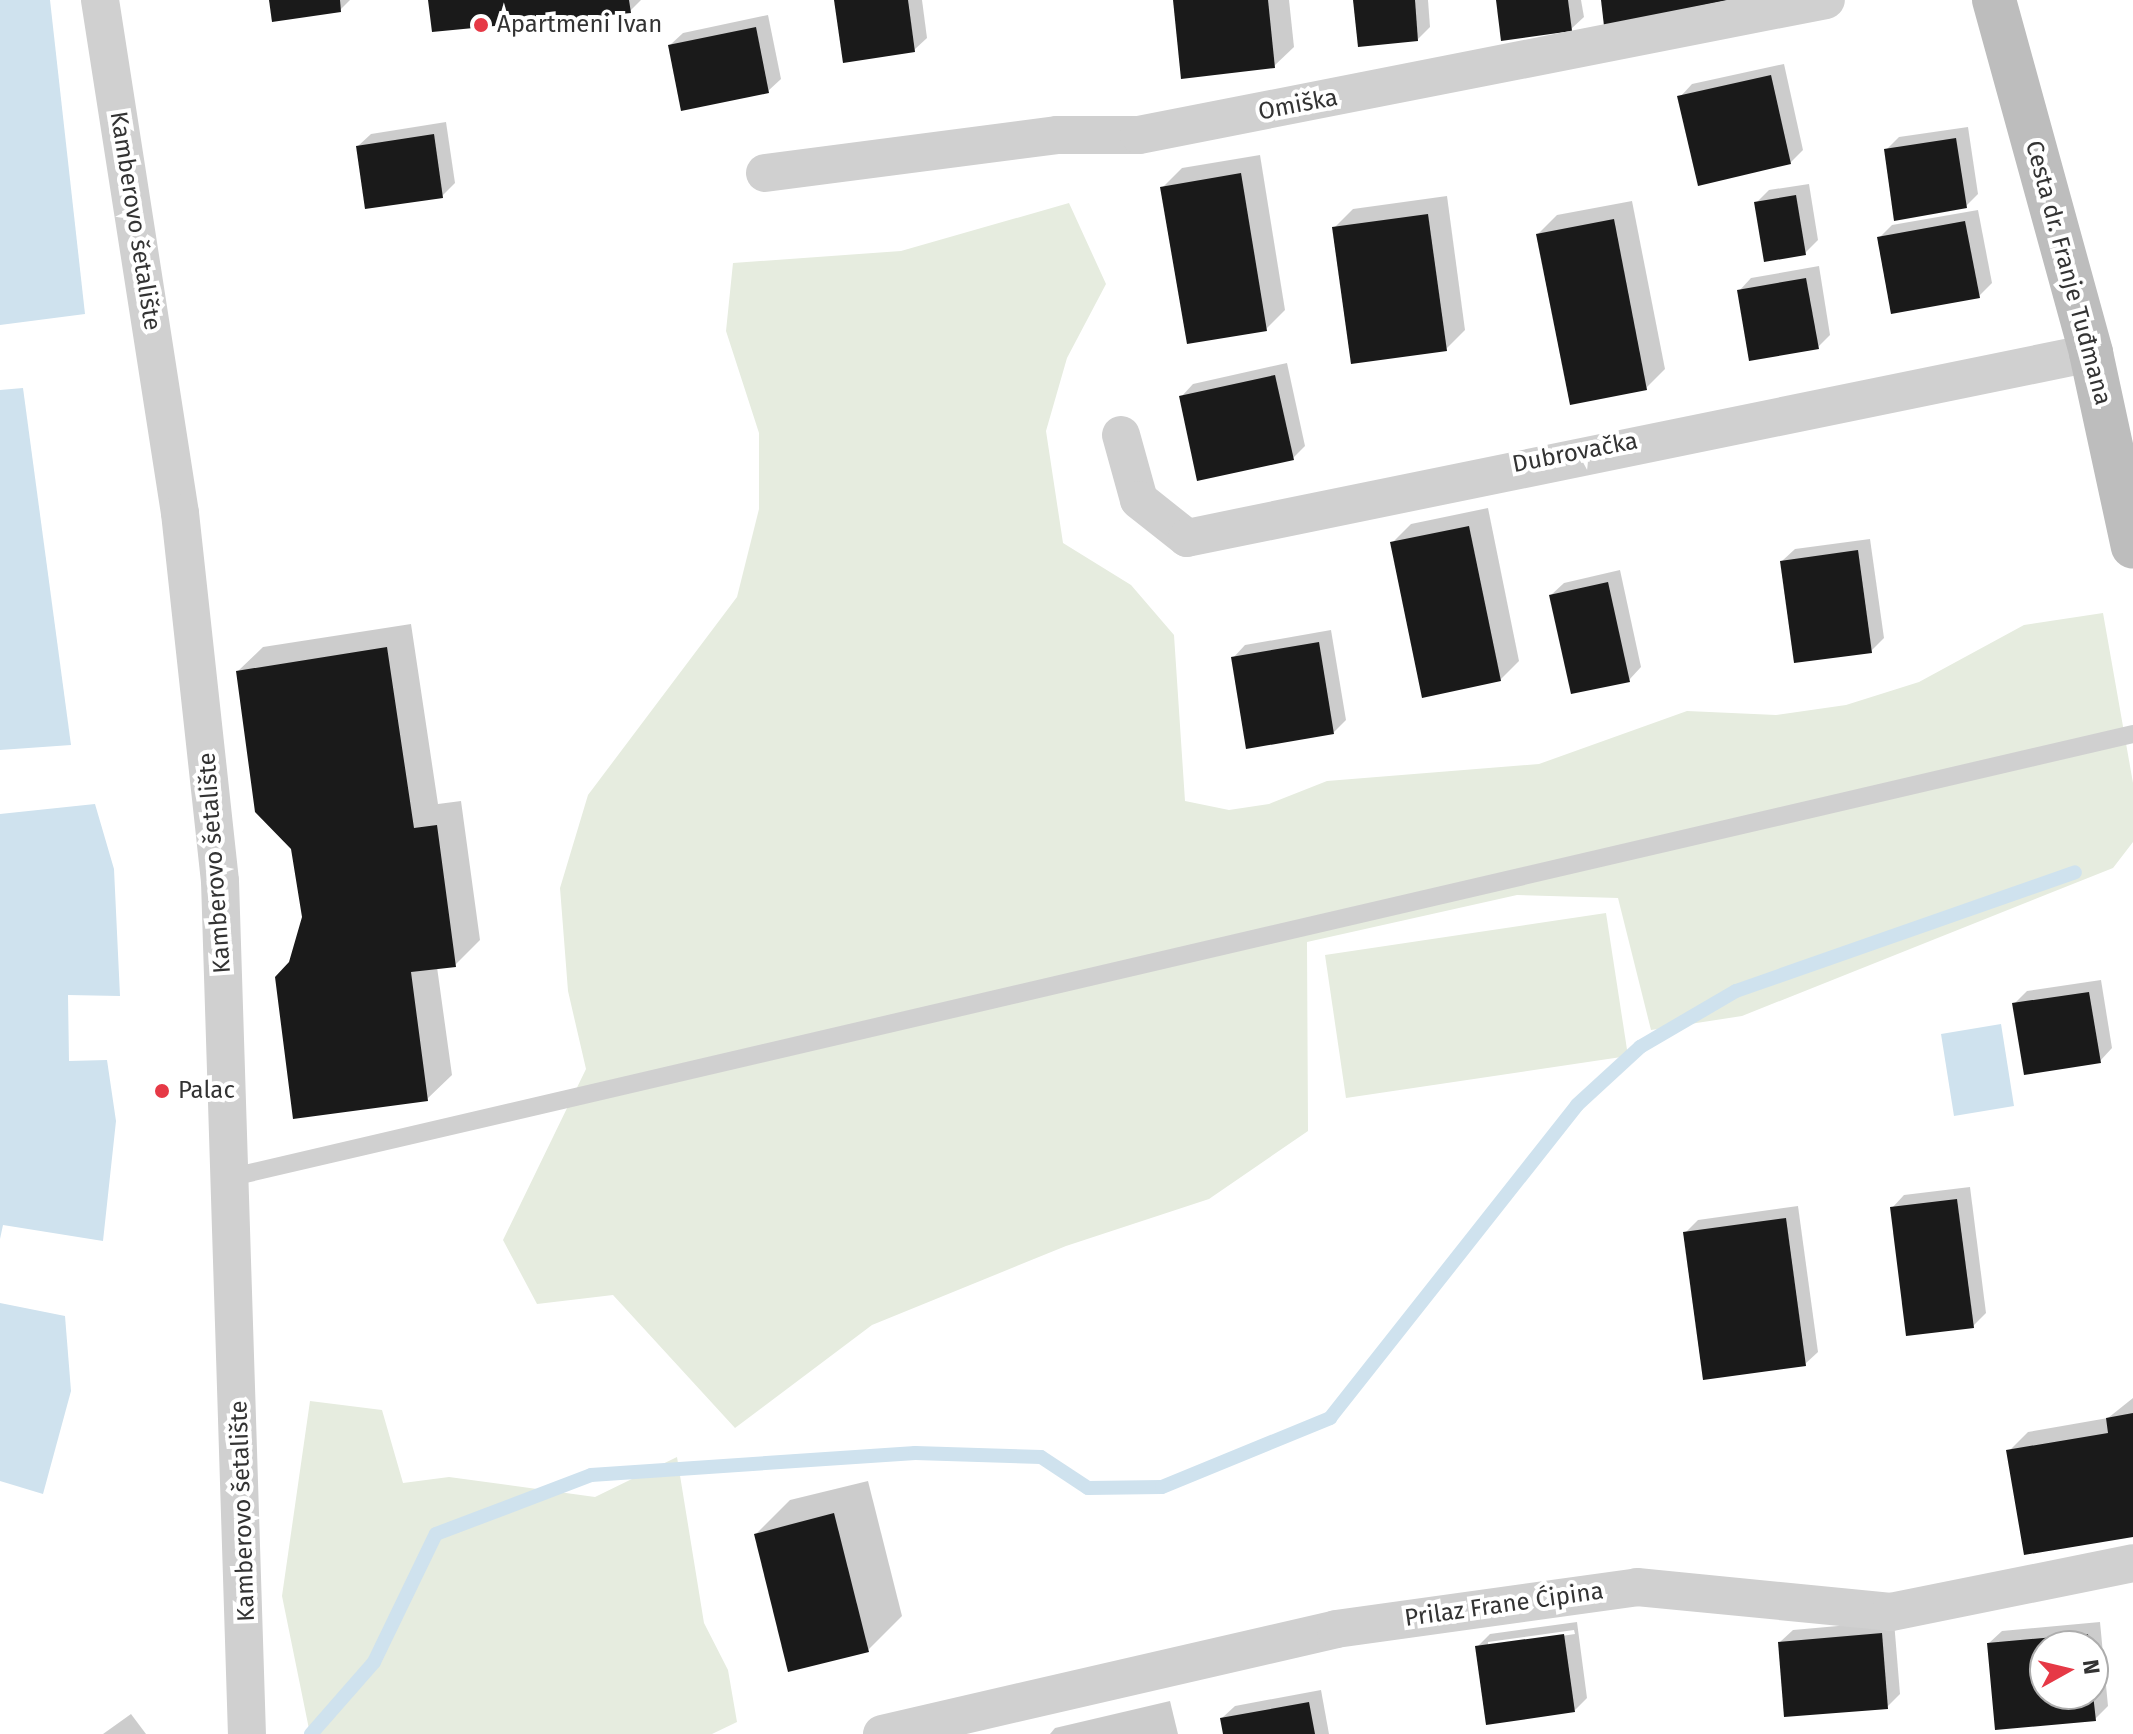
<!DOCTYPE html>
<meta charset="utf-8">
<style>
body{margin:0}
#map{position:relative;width:2133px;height:1734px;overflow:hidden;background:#fff;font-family:"Fira Sans",sans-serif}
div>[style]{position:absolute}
.green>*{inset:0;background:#e6ecdf}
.water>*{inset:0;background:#cfe2ee}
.shadow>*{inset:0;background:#0003}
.stream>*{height:14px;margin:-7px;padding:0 7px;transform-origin:7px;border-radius:7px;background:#cfe2ee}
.building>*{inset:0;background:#1a1a1a}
.lane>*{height:18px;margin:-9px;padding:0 9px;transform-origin:9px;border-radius:9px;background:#d0d0d0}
.street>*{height:38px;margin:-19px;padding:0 19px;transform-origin:19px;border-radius:19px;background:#d0d0d0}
.secondary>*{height:44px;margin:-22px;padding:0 22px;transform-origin:22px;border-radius:22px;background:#bdbdbd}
.dots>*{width:22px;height:22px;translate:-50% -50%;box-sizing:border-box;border:4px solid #fff;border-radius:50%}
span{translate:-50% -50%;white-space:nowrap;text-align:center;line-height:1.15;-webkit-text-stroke:8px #fff;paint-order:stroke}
.poi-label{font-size:24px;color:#333}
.left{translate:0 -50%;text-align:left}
.street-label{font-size:24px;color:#333}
.north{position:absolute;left:2029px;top:1630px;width:80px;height:80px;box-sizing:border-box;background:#fff;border:2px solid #adadad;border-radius:50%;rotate:82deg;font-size:22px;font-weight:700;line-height:32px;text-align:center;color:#333}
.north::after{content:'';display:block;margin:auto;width:28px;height:36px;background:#e63946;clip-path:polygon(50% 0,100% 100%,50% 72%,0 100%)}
</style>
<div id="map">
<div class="green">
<div style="clip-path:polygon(1069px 203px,1106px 284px,1067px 358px,1046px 431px,1063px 543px,1131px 585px,1174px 635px,1185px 801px,1229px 810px,1269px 804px,1327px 781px,1539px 764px,1687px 711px,1776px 715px,1846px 705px,1919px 682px,2024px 625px,2103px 613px,2133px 783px,2133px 842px,2113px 868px,1742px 1016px,1651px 1030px,1618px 898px,1517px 895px,1307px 942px,1308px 1131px,1209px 1199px,1066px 1246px,872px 1325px,735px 1428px,613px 1295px,537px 1304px,503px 1240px,586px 1069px,568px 991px,560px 888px,588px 795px,737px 597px,759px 509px,759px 433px,726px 331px,733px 263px,901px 251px)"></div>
<div style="clip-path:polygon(1606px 913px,1628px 1056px,1346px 1098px,1325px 955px)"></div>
<div style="clip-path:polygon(310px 1401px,382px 1410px,403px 1483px,449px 1477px,595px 1497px,677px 1457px,704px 1623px,728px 1670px,737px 1722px,712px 1734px,310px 1734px,282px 1596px)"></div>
</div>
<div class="water">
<div style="clip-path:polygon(0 0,50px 0,85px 314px,0 325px)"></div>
<div style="clip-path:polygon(23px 388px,71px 745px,0 750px,0 390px)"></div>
<div style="clip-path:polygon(95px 804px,114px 869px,120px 996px,68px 995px,69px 1061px,107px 1060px,116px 1121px,103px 1241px,3px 1225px,0 1239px,0 814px)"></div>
<div style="clip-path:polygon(2001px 1024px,2014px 1106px,1954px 1116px,1941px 1034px)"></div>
<div style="clip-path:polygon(0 1303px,65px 1316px,71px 1391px,43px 1494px,0 1481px)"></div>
</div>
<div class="shadow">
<div style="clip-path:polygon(271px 0,350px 0,340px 10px)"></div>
<div style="clip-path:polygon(430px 0,641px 0,630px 11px)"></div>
<div style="clip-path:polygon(836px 0,922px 0,927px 38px,914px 50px)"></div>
<div style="clip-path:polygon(1175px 0,1289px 0,1294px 47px,1274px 66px)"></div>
<div style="clip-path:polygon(1355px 0,1428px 0,1430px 27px,1418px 39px)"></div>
<div style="clip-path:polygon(1498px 0,1581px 0,1584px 17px,1571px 29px)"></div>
<div style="clip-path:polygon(768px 15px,781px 79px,768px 91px,670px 45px,683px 33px)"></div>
<div style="clip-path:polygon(1784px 64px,1803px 150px,1790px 163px,1680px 97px,1692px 84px)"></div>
<div style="clip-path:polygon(446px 122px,455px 183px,442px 196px,358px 146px,371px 134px)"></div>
<div style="clip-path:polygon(1968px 127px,1978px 194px,1966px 206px,1886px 150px,1899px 137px)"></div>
<div style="clip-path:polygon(1260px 155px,1285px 310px,1266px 329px,1163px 187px,1182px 168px)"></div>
<div style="clip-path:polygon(1809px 184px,1818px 240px,1805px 253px,1756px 203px,1769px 190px)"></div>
<div style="clip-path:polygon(1447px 196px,1465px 330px,1446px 349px,1334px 228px,1353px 209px)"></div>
<div style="clip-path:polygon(1632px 201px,1665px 369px,1646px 388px,1538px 234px,1557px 215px)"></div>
<div style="clip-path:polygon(1978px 210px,1992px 283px,1979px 296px,1879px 238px,1892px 225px)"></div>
<div style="clip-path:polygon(1819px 266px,1830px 335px,1818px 347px,1739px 291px,1751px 278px)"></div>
<div style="clip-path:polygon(1287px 363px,1305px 446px,1293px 458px,1181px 397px,1193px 384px)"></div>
<div style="clip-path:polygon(1488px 508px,1519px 661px,1500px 680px,1392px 543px,1411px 524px)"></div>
<div style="clip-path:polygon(1870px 539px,1884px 638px,1871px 651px,1782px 561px,1795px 549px)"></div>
<div style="clip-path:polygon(1620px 570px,1641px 667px,1629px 680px,1551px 595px,1564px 583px)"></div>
<div style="clip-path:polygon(411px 624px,438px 804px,461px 801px,480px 940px,455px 965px,437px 967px,452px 1075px,427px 1099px,291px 963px,304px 917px,293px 848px,238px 671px,263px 647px)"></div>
<div style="clip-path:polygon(1331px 630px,1346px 720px,1334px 732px,1233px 658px,1245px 645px)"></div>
<div style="clip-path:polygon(2101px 980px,2112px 1048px,2100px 1061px,2014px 1004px,2027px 991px)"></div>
<div style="clip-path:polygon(1970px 1187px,1986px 1313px,1973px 1326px,1892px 1208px,1904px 1195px)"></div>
<div style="clip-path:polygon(1798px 1206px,1818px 1352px,1805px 1364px,1685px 1233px,1698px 1220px)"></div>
<div style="clip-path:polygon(2133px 1398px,2133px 1535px,2009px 1451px,2028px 1432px,2108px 1418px)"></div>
<div style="clip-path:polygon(868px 1481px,902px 1616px,868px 1650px,756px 1534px,790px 1500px)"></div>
<div style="clip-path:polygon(1894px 1621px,1900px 1694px,1887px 1707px,1780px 1642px,1793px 1630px)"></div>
<div style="clip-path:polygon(evenodd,1577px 1622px,1587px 1698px,1575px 1710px,1477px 1647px,1490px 1634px,1577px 1622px,1574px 1630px,1575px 1634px,1488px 1647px,1488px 1642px,1574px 1630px)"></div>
<div style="clip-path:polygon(evenodd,2100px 1622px,2108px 1706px,2095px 1719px,1997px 1728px,1989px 1643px,2002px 1631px,2100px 1622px,2045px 1646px,2093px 1646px,2093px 1694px,2045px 1694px,2045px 1646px)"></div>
<div style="clip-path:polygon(1321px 1690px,1329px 1734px,1225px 1734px,1222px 1718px,1235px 1706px)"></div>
<div style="clip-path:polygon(1170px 1701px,1178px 1734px,1050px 1734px,1055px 1728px)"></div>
<div style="clip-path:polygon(131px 1714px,146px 1734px,103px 1734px)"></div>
</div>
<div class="stream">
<div style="left:311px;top:1734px;width:96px;rotate:-48.8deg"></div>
<div style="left:374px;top:1662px;width:142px;rotate:-64.2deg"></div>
<div style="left:436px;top:1534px;width:166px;rotate:-20.8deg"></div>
<div style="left:591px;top:1475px;width:325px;rotate:-3.9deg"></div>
<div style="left:915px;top:1453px;width:126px;rotate:1.8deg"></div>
<div style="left:1041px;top:1457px;width:56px;rotate:33.4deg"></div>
<div style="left:1088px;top:1488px;width:74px;rotate:-0.8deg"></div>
<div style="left:1162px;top:1487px;width:182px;rotate:-22.3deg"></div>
<div style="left:1330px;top:1418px;width:399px;rotate:-51.7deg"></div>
<div style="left:1577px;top:1105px;width:86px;rotate:-42.6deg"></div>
<div style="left:1640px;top:1047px;width:111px;rotate:-30.3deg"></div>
<div style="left:1736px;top:991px;width:359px;rotate:-19.3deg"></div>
</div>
<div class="building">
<div style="clip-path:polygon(269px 0,340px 0,341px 12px,272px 22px)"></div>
<div style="clip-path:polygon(428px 0,629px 0,631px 13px,432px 32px)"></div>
<div style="clip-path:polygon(834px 0,908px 0,915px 52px,843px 63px)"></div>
<div style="clip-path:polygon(1173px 0,1268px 0,1275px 68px,1181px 79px)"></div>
<div style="clip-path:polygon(1353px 0,1415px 0,1418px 41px,1358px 47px)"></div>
<div style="clip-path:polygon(1496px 0,1568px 0,1572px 31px,1501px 41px)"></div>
<div style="clip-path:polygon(1601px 0,1729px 0,1604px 26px)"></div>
<div style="clip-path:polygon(756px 27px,769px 93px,681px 111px,668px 45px)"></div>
<div style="clip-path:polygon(1771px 75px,1791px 164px,1698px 186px,1677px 96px)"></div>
<div style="clip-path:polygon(434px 134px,443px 198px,365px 209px,356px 146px)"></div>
<div style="clip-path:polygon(1956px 138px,1967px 208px,1894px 221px,1884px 149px)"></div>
<div style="clip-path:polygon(1241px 173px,1267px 331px,1187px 344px,1160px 187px)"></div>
<div style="clip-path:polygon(1796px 195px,1806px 255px,1764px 262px,1754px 202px)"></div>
<div style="clip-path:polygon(1428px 214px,1447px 351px,1351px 364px,1332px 227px)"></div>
<div style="clip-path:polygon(1614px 219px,1647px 390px,1570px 405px,1536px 234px)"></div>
<div style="clip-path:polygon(1965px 221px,1980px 298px,1891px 314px,1877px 237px)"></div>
<div style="clip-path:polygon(1806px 278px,1819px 349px,1749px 361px,1737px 290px)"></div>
<div style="clip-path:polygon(1275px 375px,1294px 460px,1197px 481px,1179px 396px)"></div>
<div style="clip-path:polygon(1469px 526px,1501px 681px,1422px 698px,1390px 542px)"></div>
<div style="clip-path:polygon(1858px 550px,1872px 653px,1794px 663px,1780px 561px)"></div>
<div style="clip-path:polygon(1608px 582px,1630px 682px,1571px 694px,1549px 595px)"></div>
<div style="clip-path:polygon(1319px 642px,1334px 734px,1246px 749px,1231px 657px)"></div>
<div style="clip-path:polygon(387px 647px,414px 828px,437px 825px,456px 967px,411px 972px,428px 1101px,293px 1119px,275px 977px,289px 962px,302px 917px,291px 849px,255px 812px,236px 671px)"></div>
<div style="clip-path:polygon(2089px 992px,2101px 1063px,2024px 1075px,2012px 1003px)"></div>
<div style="clip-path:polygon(1957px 1199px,1974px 1328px,1906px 1336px,1890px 1207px)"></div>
<div style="clip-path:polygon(1786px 1218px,1806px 1366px,1703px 1380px,1683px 1232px)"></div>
<div style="clip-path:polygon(2133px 1413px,2133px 1537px,2024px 1555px,2006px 1450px,2108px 1433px,2106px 1418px)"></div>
<div style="clip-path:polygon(834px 1513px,869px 1652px,788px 1672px,754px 1534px)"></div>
<div style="clip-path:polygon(1882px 1633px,1888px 1709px,1784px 1717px,1778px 1642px)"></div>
<div style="clip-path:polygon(1564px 1634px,1575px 1712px,1486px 1725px,1475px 1646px)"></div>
<div style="clip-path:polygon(2088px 1634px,2089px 1646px,2045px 1646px,2045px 1694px,2093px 1694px,2096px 1721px,1995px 1730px,1987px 1643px)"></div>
<div style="clip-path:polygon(1309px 1702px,1315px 1734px,1223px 1734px,1220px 1718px)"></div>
</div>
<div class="lane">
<div style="left:232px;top:1177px;width:1952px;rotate:-13.12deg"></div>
</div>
<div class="street">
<div style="left:100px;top:0;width:519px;rotate:81.14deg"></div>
<div style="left:180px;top:513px;width:370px;rotate:83.8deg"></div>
<div style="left:220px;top:881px;width:853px;rotate:88.19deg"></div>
<div style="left:765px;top:173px;width:294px;rotate:-7.4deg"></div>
<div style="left:1057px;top:135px;width:82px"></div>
<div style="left:1139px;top:135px;width:700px;rotate:-11.12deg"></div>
<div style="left:1121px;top:435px;width:67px;rotate:74.5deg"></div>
<div style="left:1139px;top:500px;width:61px;rotate:38.4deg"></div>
<div style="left:1187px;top:538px;width:923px;rotate:-11.57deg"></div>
<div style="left:882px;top:1734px;width:466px;rotate:-13deg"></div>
<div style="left:1336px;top:1629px;width:304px;rotate:-7.9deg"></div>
<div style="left:1637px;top:1587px;width:255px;rotate:5.6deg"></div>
<div style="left:1891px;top:1612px;width:247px;rotate:-11.4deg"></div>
</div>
<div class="secondary">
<div style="left:1994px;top:0;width:366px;rotate:74.6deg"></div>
<div style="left:2091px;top:353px;width:198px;rotate:77.8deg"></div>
</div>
<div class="dots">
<div style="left:481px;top:25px;background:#e63946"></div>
<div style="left:162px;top:1091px;background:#e63946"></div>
</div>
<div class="poi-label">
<span class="left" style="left:497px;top:25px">Apartmeni Ivan</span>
<span class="left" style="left:178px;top:1091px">Palac</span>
</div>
<div class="street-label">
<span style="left:1298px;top:105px;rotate:-11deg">Omiška</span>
<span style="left:135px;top:221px;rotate:81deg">Kamberovo šetalište</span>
<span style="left:2068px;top:273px;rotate:75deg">Cesta dr. Franje Tuđmana</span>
<span style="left:1575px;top:453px;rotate:-11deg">Dubrovačka</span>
<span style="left:215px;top:863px;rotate:-94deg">Kamberovo šetalište</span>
<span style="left:243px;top:1511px;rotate:-92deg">Kamberovo šetalište</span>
<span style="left:1504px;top:1605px;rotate:-8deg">Prilaz Frane Ćipina</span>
</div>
<div class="north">N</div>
</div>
